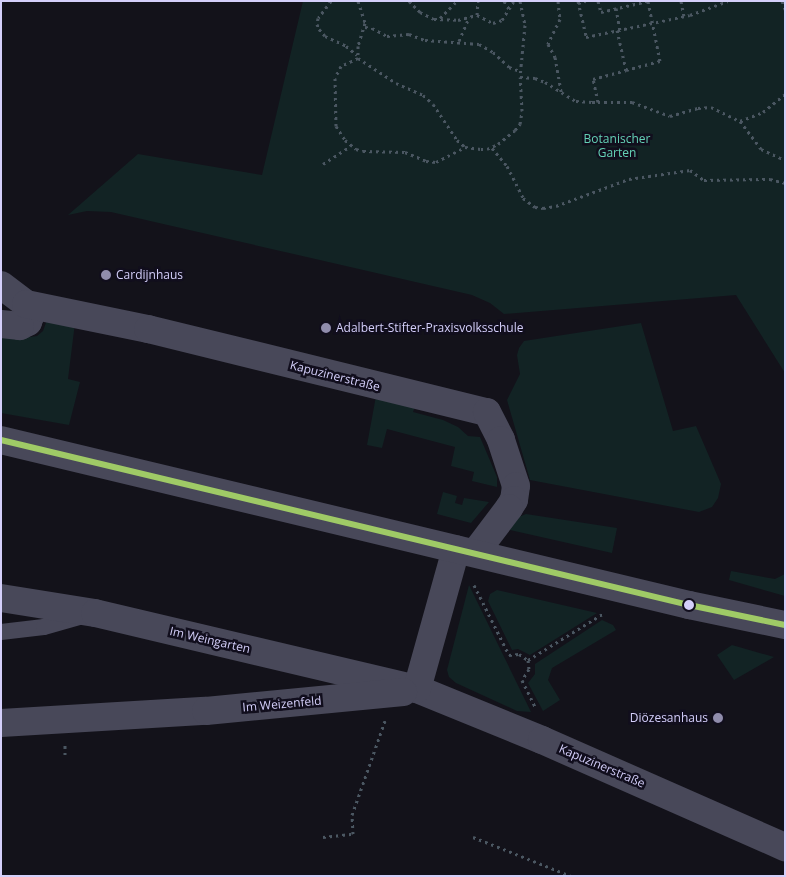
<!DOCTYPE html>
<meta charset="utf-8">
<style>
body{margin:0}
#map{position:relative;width:786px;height:877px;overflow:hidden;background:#13121a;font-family:"Open Sans",sans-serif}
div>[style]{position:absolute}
.green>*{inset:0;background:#122324}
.path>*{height:3px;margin-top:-1.5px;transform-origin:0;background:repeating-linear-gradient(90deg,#4b5762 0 2.5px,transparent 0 6.5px)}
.service>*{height:16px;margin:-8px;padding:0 8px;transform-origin:8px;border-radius:8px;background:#484859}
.minor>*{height:28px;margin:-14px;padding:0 14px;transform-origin:14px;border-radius:14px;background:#484859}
.tertiary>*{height:28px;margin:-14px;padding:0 14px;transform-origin:14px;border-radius:14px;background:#484859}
.bus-1>*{height:6px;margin:-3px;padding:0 3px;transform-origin:3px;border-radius:3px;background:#9fca66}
.dots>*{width:14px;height:14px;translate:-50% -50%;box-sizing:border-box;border:2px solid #110e1d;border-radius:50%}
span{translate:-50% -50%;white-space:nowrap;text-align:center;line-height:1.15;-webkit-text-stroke:5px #110e1d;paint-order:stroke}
.park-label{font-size:12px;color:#64d1b6}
.poi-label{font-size:12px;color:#d4cffa}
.left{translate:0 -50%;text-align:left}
.right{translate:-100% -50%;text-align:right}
.street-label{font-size:12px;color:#d4cffa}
.frame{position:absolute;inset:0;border:2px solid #d4cffa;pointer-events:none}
</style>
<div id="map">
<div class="green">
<div style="clip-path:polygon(303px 1px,785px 1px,785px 373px,736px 295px,504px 314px,490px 303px,472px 295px,111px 212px,87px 211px,68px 215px,138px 154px,262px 175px)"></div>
<div style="clip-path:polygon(48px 317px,75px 323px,68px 379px,80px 382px,69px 425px,1px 413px,1px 334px,30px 337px,37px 336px,43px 331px)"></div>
<div style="clip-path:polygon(641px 323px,673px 431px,696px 426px,721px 484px,718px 498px,712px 507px,699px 512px,530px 480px,507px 400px,520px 374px,517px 355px,519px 348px,524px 341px)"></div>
<div style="clip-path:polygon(376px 396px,416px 404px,413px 412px,443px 420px,458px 427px,468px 436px,480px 437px,497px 477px,497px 487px,472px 481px,474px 472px,451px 466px,455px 447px,387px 429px,382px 448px,367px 445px)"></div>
<div style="clip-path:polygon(443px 492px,457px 496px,455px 503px,462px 505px,464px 498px,489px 502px,471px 523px,437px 514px)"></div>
<div style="clip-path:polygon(526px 514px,617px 528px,612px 553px,510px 530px,510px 526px,516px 518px)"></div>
<div style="clip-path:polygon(731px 571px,775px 579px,785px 574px,785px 596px,729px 580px)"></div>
<div style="clip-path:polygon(469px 585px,531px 712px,517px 711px,456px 683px,449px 677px,447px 670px)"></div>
<div style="clip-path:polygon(497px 590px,597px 613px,530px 655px,518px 649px,512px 650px,488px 601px,490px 594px)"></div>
<div style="clip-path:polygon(602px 620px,613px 625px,616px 630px,552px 668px,548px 680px,560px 700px,543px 711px,528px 683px,535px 674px,535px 664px)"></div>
<div style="clip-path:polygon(732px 645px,774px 657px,734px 680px,717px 655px)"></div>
</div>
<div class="path">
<div style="left:331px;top:1px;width:21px;rotate:127deg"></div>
<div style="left:318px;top:18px;width:6px;rotate:99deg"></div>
<div style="left:317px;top:24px;width:5px;rotate:68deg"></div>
<div style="left:319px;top:29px;width:9px;rotate:49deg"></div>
<div style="left:325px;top:36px;width:23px;rotate:25deg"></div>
<div style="left:346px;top:46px;width:14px;rotate:39deg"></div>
<div style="left:358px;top:1px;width:23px;rotate:72deg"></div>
<div style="left:365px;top:23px;width:24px;rotate:107deg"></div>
<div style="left:358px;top:46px;width:12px;rotate:90deg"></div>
<div style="left:358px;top:58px;width:19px;rotate:155deg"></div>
<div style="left:341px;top:66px;width:13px;rotate:117deg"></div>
<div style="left:335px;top:78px;width:48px;rotate:88.8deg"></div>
<div style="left:336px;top:126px;width:17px;rotate:57deg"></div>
<div style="left:345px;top:140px;width:14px;rotate:39deg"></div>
<div style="left:356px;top:149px;width:7px;rotate:16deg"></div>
<div style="left:363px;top:151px;width:42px;rotate:1.4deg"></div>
<div style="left:405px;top:152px;width:23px;rotate:23deg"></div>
<div style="left:426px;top:161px;width:10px;rotate:6deg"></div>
<div style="left:436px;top:162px;width:33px;rotate:-27deg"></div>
<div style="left:409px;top:1px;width:16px;rotate:45deg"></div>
<div style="left:420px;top:12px;width:16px;rotate:27deg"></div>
<div style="left:434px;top:19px;width:24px;rotate:2deg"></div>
<div style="left:458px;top:20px;width:20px;rotate:-15deg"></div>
<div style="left:477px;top:15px;width:18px;rotate:27deg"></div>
<div style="left:493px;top:23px;width:9px;rotate:-18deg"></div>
<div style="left:502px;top:20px;width:22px;rotate:-58deg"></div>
<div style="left:504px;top:1px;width:9px;rotate:58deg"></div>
<div style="left:520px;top:1px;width:25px;rotate:78deg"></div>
<div style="left:525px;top:25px;width:52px;rotate:95.5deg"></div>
<div style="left:520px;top:77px;width:15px;rotate:4deg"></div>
<div style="left:535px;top:78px;width:11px;rotate:22deg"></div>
<div style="left:545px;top:82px;width:36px;rotate:32deg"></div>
<div style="left:576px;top:101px;width:16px;rotate:4deg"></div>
<div style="left:592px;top:102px;width:6px"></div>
<div style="left:598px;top:102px;width:24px;rotate:-102deg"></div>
<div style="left:593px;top:79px;width:34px;rotate:-15deg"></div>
<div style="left:558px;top:1px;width:18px;rotate:84deg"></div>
<div style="left:560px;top:19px;width:28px;rotate:116deg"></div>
<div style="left:548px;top:44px;width:15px;rotate:62deg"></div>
<div style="left:555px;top:57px;width:36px;rotate:80deg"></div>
<div style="left:578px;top:1px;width:37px;rotate:77deg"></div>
<div style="left:586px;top:37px;width:106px;rotate:-11.9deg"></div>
<div style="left:690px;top:15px;width:40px;rotate:-20.2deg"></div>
<div style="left:598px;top:1px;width:11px;rotate:75deg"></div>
<div style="left:601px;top:12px;width:48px;rotate:-13.2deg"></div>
<div style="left:681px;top:1px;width:15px;rotate:79deg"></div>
<div style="left:782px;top:1px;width:9px;rotate:69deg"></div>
<div style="left:578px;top:3px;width:8px;rotate:-14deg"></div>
<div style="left:616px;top:8px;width:22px;rotate:80deg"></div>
<div style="left:477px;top:15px;width:14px;rotate:-86deg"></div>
<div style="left:440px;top:18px;width:24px;rotate:-45deg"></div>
<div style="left:365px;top:27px;width:7px;rotate:8deg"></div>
<div style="left:372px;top:28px;width:17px;rotate:28deg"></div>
<div style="left:387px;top:36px;width:22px;rotate:-5deg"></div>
<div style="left:409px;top:34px;width:17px;rotate:21deg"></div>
<div style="left:425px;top:40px;width:54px;rotate:4.2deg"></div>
<div style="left:479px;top:44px;width:16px;rotate:30deg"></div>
<div style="left:493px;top:52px;width:22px;rotate:43deg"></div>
<div style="left:509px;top:67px;width:12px;rotate:20deg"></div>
<div style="left:617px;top:30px;width:41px;rotate:77.3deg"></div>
<div style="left:626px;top:70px;width:35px;rotate:-15deg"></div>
<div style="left:660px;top:61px;width:61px;rotate:-101.3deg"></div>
<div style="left:459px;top:41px;width:26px;rotate:-67deg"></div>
<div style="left:358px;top:58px;width:45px;rotate:33.3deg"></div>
<div style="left:396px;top:83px;width:30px;rotate:24deg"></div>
<div style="left:423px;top:95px;width:13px;rotate:42deg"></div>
<div style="left:433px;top:104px;width:43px;rotate:56.3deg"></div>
<div style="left:457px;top:140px;width:11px;rotate:41deg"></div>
<div style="left:465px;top:147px;width:16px;rotate:7deg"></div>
<div style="left:481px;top:149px;width:6px"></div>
<div style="left:487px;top:149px;width:12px;rotate:-24deg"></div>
<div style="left:498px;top:144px;width:22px;rotate:-39deg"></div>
<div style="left:515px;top:130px;width:8px;rotate:-50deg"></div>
<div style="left:520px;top:124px;width:13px;rotate:-81deg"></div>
<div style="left:522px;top:111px;width:34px;rotate:-93deg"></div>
<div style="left:598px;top:102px;width:34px"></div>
<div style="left:632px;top:102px;width:40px;rotate:20.2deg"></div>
<div style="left:670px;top:116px;width:29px;rotate:-16deg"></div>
<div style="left:698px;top:108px;width:13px;rotate:-4deg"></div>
<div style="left:711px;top:107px;width:32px;rotate:26deg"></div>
<div style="left:740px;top:121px;width:35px;rotate:53deg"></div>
<div style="left:761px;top:149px;width:26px;rotate:25deg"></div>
<div style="left:740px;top:121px;width:25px;rotate:-21deg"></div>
<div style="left:763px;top:112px;width:28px;rotate:-39deg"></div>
<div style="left:492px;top:148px;width:23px;rotate:50deg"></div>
<div style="left:507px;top:166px;width:36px;rotate:63deg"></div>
<div style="left:523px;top:198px;width:15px;rotate:37deg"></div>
<div style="left:535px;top:207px;width:8px;rotate:7deg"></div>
<div style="left:543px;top:208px;width:13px;rotate:-9deg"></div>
<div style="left:556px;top:206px;width:78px;rotate:-20.3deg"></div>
<div style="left:629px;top:179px;width:62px;rotate:-8.4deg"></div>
<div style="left:690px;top:170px;width:17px;rotate:36deg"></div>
<div style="left:704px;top:180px;width:66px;rotate:-0.9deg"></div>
<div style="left:770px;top:179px;width:16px;rotate:15deg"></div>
<div style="left:323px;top:164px;width:33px;rotate:-33deg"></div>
<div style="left:474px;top:585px;width:78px;rotate:63.4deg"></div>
<div style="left:509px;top:655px;width:10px;rotate:-6deg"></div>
<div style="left:519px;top:654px;width:11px;rotate:34deg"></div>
<div style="left:528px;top:660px;width:9px;rotate:84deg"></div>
<div style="left:529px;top:669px;width:13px;rotate:122deg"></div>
<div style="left:522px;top:680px;width:30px;rotate:64deg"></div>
<div style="left:528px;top:660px;width:89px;rotate:-31.7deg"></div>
<div style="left:65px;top:755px;width:10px;rotate:-90deg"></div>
<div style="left:323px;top:837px;width:30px;rotate:-6deg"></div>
<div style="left:353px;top:834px;width:19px;rotate:-93deg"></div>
<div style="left:352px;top:815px;width:100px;rotate:-70.7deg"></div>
<div style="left:473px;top:837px;width:105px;rotate:21.7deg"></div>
</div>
<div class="service">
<div style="left:1px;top:632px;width:43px;rotate:-6.6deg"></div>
<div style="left:44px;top:627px;width:41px;rotate:-15.8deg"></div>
</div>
<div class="minor">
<div style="left:1px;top:285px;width:31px;rotate:37deg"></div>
<div style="left:26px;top:304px;width:13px;rotate:72deg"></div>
<div style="left:30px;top:316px;width:6px;rotate:108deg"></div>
<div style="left:28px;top:322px;width:9px;rotate:153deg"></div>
<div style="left:20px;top:326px;width:19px;rotate:-174deg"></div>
<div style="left:26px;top:304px;width:125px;rotate:11.6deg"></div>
<div style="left:148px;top:329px;width:349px;rotate:13.8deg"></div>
<div style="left:487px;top:412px;width:31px;rotate:63deg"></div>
<div style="left:501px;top:440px;width:48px;rotate:71.9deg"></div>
<div style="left:516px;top:486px;width:14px;rotate:98deg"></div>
<div style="left:514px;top:500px;width:9px;rotate:122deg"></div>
<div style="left:509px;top:508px;width:56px;rotate:127.1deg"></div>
<div style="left:1px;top:598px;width:95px;rotate:9.1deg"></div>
<div style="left:95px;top:613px;width:331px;rotate:13.3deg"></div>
<div style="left:417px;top:689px;width:135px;rotate:22.2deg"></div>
<div style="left:542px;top:740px;width:266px;rotate:23.8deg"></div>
<div style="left:417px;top:689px;width:145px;rotate:-74.4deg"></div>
<div style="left:1px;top:723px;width:205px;rotate:-3.4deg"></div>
<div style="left:206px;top:711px;width:198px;rotate:-5.5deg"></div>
</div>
<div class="tertiary">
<div style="left:1px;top:440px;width:708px;rotate:13.49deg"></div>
<div style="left:689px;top:605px;width:98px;rotate:11.8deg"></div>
</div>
<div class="bus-1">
<div style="left:1px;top:440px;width:708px;rotate:13.49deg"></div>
<div style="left:689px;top:605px;width:98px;rotate:11.8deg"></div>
</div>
<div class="dots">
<div style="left:106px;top:275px;background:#908dac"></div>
<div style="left:326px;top:328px;background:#908dac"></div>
<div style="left:689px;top:605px;background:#d4cffa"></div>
<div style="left:718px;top:718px;background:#908dac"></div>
</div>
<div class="park-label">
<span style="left:617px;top:146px">Botanischer<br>Garten</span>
</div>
<div class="poi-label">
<span class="left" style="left:116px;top:275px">Cardijnhaus</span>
<span class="left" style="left:336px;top:328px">Adalbert-Stifter-Praxisvolksschule</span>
<span class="right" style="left:708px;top:718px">Diözesanhaus</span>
</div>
<div class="street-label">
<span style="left:335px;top:376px;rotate:14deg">Kapuzinerstraße</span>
<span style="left:210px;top:640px;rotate:13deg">Im Weingarten</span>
<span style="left:282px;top:704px;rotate:-5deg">Im Weizenfeld</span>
<span style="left:602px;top:766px;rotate:23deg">Kapuzinerstraße</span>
</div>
<div class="frame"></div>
</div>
